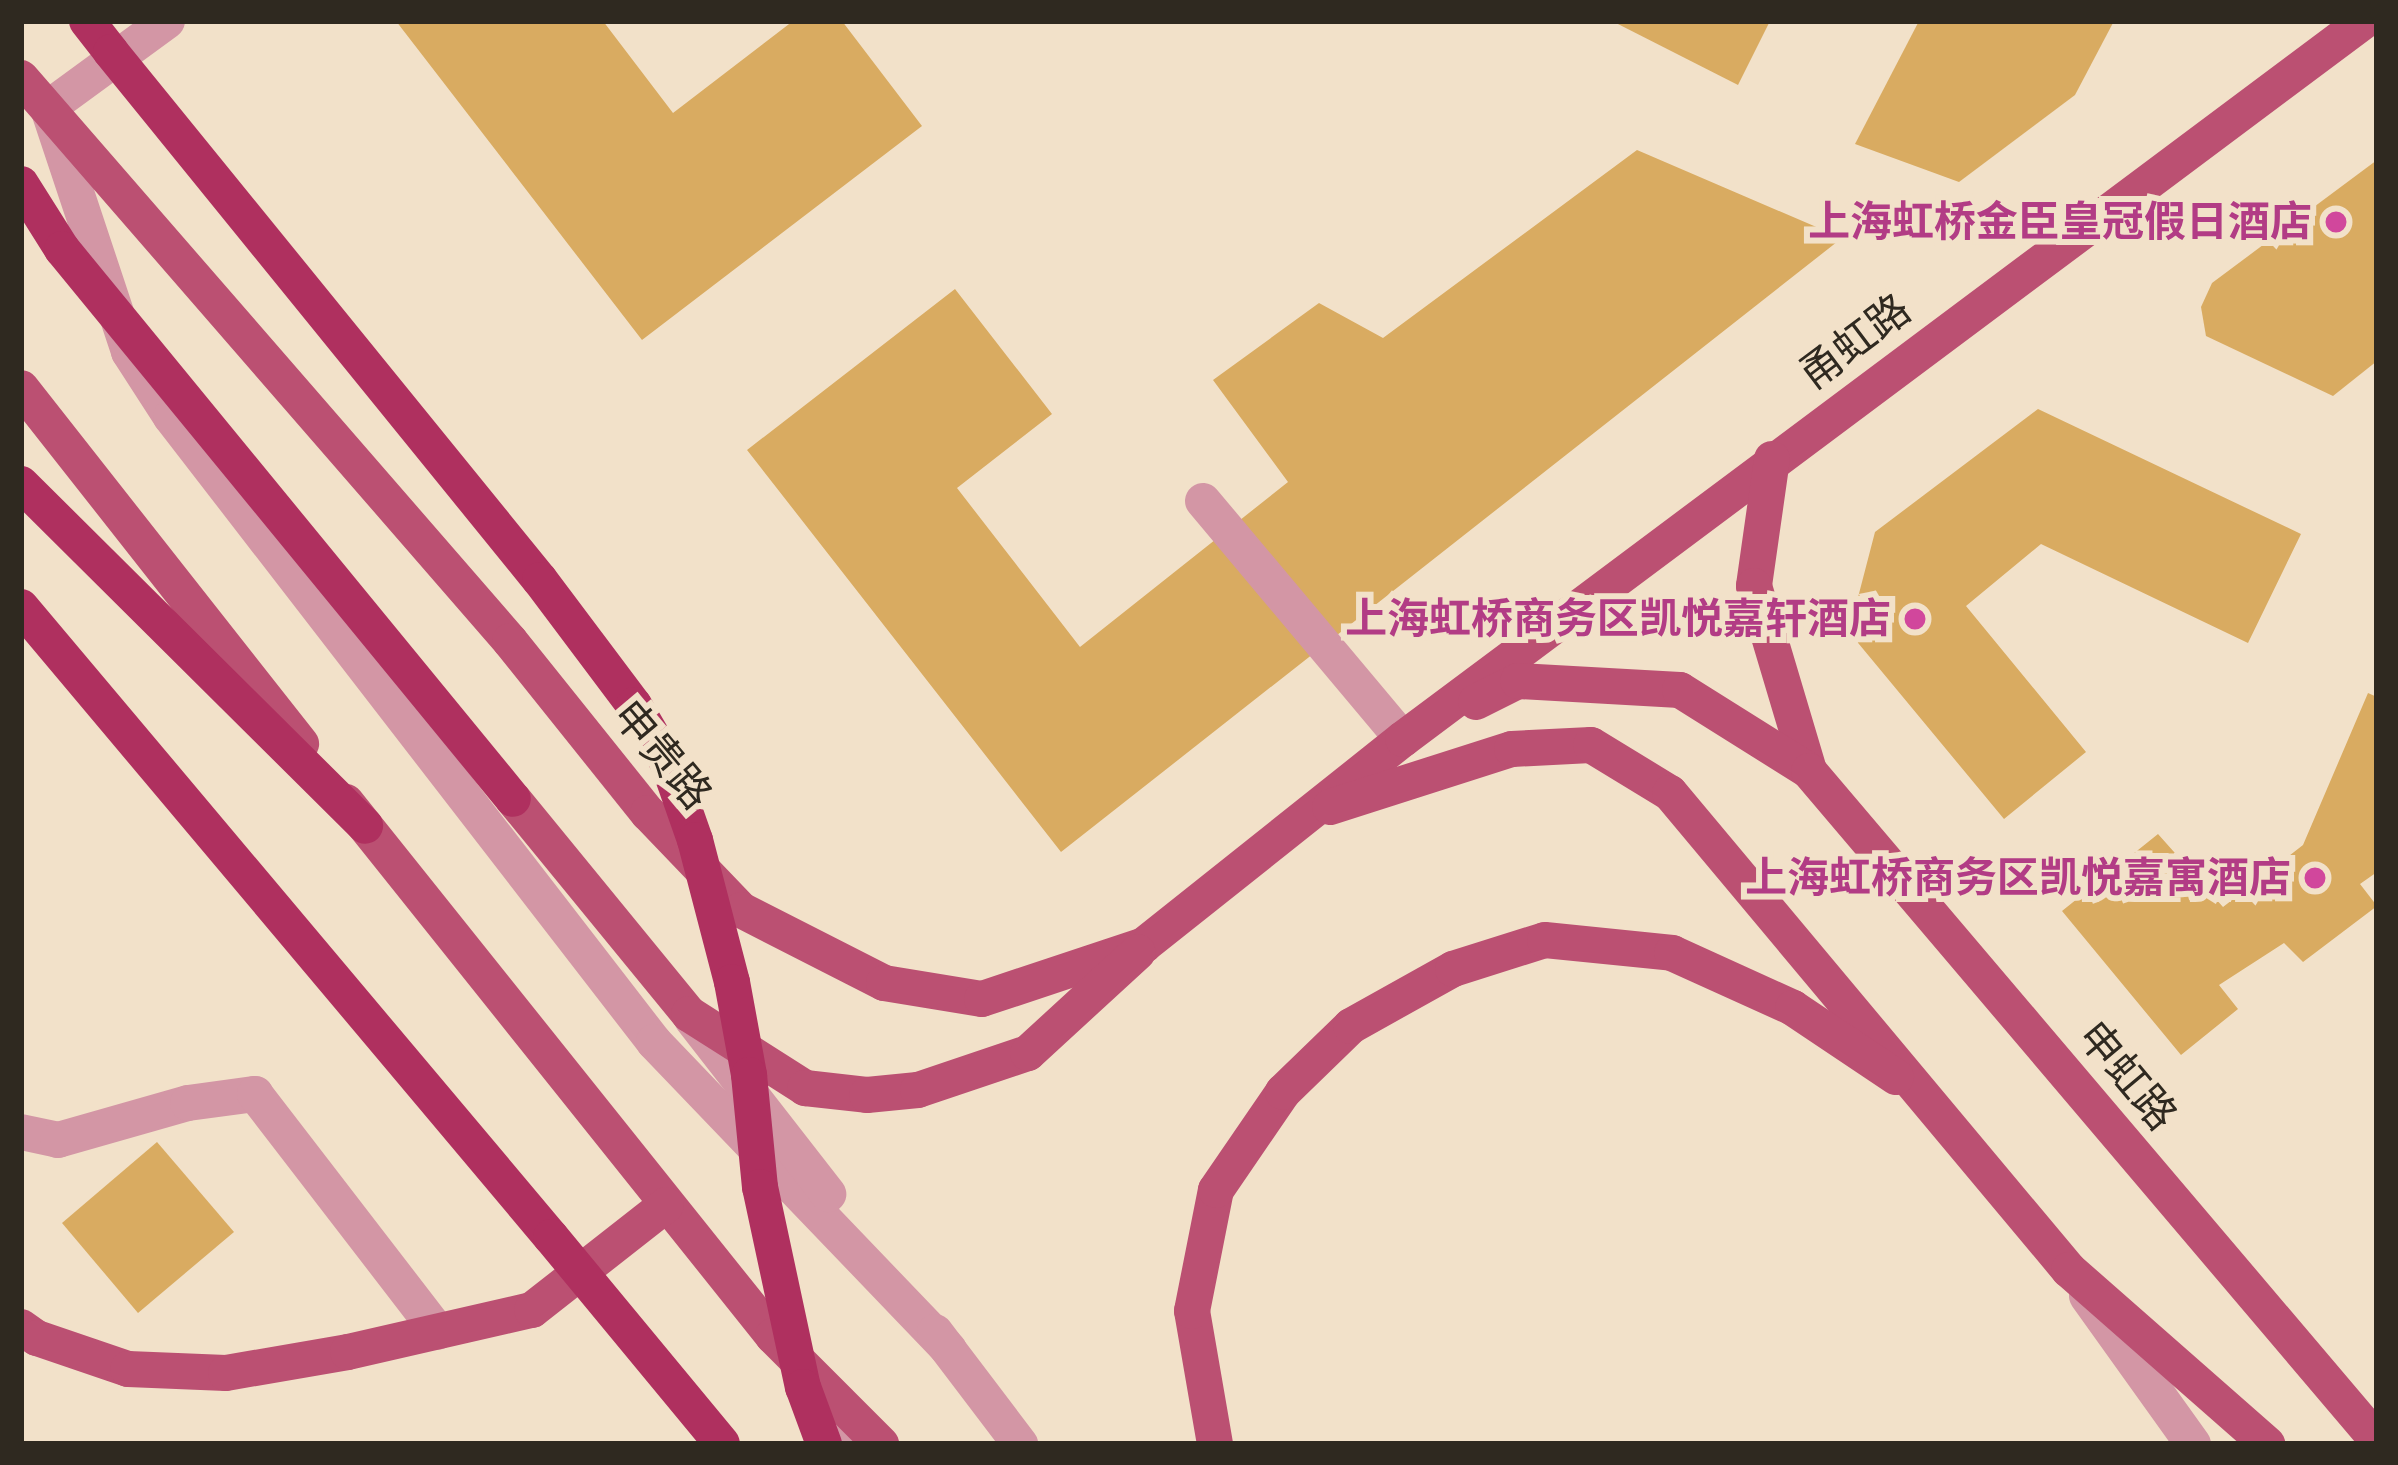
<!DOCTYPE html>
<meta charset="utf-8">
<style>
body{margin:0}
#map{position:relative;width:2398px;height:1465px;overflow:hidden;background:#f2e1c9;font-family:"DejaVu Sans","Noto Sans SC",sans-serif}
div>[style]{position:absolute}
.building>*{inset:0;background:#d9ab61}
.minor>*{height:36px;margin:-18px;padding:0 18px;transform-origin:18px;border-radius:18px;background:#d396a5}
.major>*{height:36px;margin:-18px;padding:0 18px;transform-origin:18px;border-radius:18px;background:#bb5072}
.highway>*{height:36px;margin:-18px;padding:0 18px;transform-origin:18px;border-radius:18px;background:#af305f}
.highway-bridge>*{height:36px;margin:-18px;padding:0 18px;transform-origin:18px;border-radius:18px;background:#af305f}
.dots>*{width:33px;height:33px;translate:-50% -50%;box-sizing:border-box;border:6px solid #f2e1c9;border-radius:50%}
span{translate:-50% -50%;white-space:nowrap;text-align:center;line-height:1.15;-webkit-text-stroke:12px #f2e1c9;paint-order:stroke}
.hotel-label{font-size:42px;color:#b23c85;font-weight:700}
.right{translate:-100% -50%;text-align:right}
.street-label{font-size:42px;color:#2f2920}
.frame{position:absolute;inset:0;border:24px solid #2f2920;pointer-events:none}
</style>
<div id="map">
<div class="building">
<div style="clip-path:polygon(396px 21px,603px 21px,673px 113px,793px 21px,842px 21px,922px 126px,642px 340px)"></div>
<div style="clip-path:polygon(1612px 21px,1770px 21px,1738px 85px)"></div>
<div style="clip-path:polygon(1919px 21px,2114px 21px,2075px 95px,1959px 182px,1855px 144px)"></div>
<div style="clip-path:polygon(1637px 150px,1842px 238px,1061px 852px,747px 450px,955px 289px,1052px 414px,957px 488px,1080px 647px,1288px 482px,1213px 380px,1319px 303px,1383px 338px)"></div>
<div style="clip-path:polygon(2377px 160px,2377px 361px,2333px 396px,2206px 336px,2201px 307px,2212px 283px)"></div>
<div style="clip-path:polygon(2038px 409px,2301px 534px,2248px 643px,2041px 544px,1966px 606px,2086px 752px,2004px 819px,1849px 632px,1875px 532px)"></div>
<div style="clip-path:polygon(2368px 693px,2377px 697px,2377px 872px,2360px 884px,2377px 906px,2303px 962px,2284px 943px,2219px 985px,2238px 1009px,2181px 1055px,2062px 911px,2158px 834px,2223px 907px,2303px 845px)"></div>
<div style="clip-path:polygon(157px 1142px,234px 1232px,138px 1313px,62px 1223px)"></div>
</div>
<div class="minor">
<div style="left:167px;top:21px;width:147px;rotate:143.8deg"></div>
<div style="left:48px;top:108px;width:257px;rotate:71.6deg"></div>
<div style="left:129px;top:352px;width:77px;rotate:57.1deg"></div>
<div style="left:171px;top:417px;width:790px;rotate:52.3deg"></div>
<div style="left:654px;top:1042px;width:426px;rotate:46.2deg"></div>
<div style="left:1203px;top:501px;width:311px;rotate:50deg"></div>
<div style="left:692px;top:1019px;width:222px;rotate:52.1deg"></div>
<div style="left:21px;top:1132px;width:38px;rotate:12deg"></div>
<div style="left:58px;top:1140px;width:135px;rotate:-15.9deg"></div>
<div style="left:188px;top:1103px;width:68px;rotate:-7.7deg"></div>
<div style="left:255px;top:1094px;width:300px;rotate:52.4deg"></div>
<div style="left:2087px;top:1296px;width:182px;rotate:54.4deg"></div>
<div style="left:935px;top:1332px;width:141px;rotate:52.8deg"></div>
<div style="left:818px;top:1397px;width:59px;rotate:53.3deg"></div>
</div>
<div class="major">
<div style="left:21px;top:78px;width:746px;rotate:49.02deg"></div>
<div style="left:510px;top:641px;width:221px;rotate:51.3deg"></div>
<div style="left:648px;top:813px;width:134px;rotate:46.2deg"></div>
<div style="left:741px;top:910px;width:161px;rotate:27deg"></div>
<div style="left:884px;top:983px;width:99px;rotate:9.3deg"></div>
<div style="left:982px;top:999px;width:171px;rotate:-18.4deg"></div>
<div style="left:1144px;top:945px;width:331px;rotate:-38.5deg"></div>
<div style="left:1403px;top:739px;width:1200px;rotate:-36.76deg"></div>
<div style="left:21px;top:388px;width:453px;rotate:51.8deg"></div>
<div style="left:1772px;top:459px;width:128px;rotate:98.1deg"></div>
<div style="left:1754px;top:586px;width:193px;rotate:73.4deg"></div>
<div style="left:1476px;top:702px;width:47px;rotate:-26.6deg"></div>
<div style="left:1518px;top:681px;width:162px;rotate:3.2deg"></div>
<div style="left:1680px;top:690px;width:152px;rotate:32.1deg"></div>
<div style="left:1809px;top:771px;width:878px;rotate:49.67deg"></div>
<div style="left:513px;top:799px;width:278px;rotate:50.7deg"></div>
<div style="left:689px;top:1014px;width:138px;rotate:32.5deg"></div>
<div style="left:805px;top:1088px;width:62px;rotate:6.4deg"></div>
<div style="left:867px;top:1095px;width:51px;rotate:-5.6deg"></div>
<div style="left:918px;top:1090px;width:116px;rotate:-18.6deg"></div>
<div style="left:1028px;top:1053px;width:149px;rotate:-42.6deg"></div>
<div style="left:346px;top:802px;width:684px;rotate:51.35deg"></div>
<div style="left:773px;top:1336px;width:153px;rotate:45deg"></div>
<div style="left:1330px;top:807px;width:191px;rotate:-17.7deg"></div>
<div style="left:1512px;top:749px;width:79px;rotate:-2.9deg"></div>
<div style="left:1591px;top:745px;width:92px;rotate:31.3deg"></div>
<div style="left:1670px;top:793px;width:622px;rotate:50.09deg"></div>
<div style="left:2069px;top:1270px;width:264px;rotate:41.3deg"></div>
<div style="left:21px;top:1327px;width:19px;rotate:35deg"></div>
<div style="left:37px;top:1338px;width:96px;rotate:18.8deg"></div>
<div style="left:128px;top:1369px;width:98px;rotate:2.3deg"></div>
<div style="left:226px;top:1373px;width:124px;rotate:-9.8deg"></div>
<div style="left:348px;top:1352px;width:189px;rotate:-12.9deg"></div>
<div style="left:532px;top:1310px;width:170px;rotate:-38.1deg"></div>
<div style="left:1215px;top:1444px;width:135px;rotate:-99.8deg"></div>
<div style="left:1192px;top:1311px;width:123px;rotate:-78.8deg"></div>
<div style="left:1216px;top:1190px;width:119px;rotate:-55.6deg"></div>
<div style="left:1283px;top:1092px;width:95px;rotate:-44.1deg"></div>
<div style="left:1351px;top:1026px;width:117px;rotate:-29.2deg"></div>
<div style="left:1453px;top:969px;width:96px;rotate:-17.5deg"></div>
<div style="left:1545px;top:940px;width:128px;rotate:5.8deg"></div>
<div style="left:1672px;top:953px;width:133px;rotate:24.4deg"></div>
<div style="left:1793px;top:1008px;width:124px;rotate:33.8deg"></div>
</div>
<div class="highway">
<div style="left:87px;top:21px;width:39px;rotate:52deg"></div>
<div style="left:21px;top:184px;width:77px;rotate:57.8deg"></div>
<div style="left:21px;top:484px;width:485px;rotate:44.8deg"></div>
<div style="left:21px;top:607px;width:823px;rotate:49.93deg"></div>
</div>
<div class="highway-bridge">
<div style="left:111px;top:52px;width:680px;rotate:50.91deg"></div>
<div style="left:540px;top:580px;width:156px;rotate:53.1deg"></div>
<div style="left:634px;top:705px;width:67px;rotate:59.6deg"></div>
<div style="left:668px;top:763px;width:82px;rotate:70.7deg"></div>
<div style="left:695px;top:840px;width:147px;rotate:75.4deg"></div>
<div style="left:732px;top:982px;width:95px;rotate:79.6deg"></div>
<div style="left:749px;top:1075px;width:113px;rotate:84.4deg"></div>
<div style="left:760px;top:1187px;width:205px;rotate:77.9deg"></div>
<div style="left:803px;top:1387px;width:61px;rotate:69.8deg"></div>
<div style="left:62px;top:249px;width:711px;rotate:50.65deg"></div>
<div style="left:551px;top:1237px;width:268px;rotate:50.4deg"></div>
</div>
<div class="dots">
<div style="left:2336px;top:222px;background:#d1479c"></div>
<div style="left:1915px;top:619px;background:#d1479c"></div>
<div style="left:2315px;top:878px;background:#d1479c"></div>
</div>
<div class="hotel-label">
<span class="right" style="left:2312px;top:222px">上海虹桥金臣皇冠假日酒店</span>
<span class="right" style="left:1891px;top:619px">上海虹桥商务区凯悦嘉轩酒店</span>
<span class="right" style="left:2291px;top:878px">上海虹桥商务区凯悦嘉寓酒店</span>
</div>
<div class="street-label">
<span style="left:1855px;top:342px;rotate:-37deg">甬虹路</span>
<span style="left:662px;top:755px;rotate:50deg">申贵路</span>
<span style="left:2127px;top:1076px;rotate:50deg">申虹路</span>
</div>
<div class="frame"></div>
</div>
